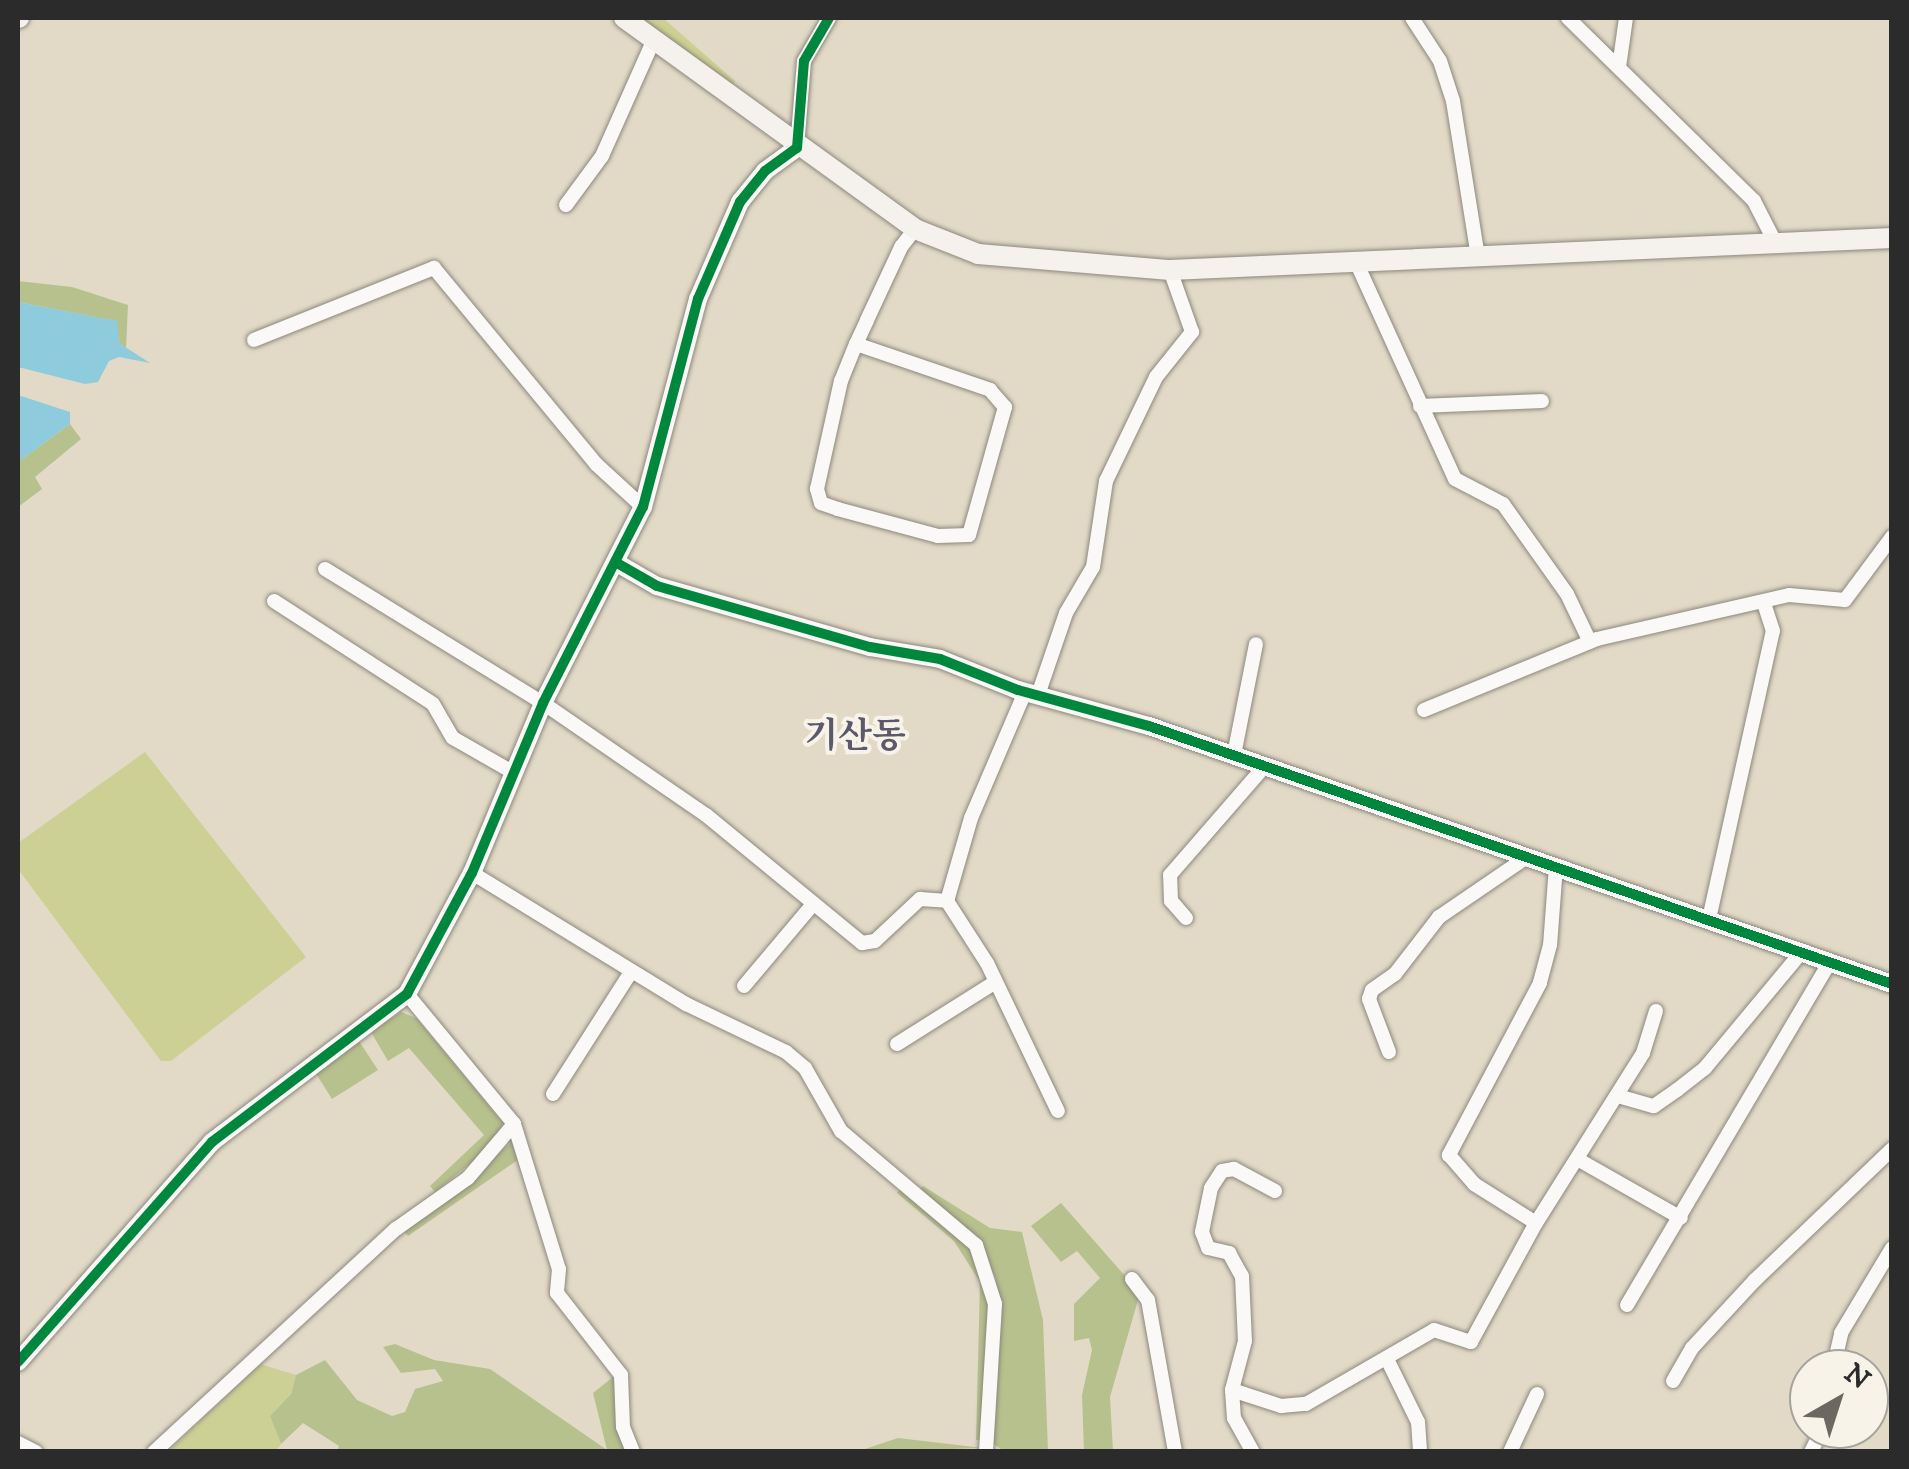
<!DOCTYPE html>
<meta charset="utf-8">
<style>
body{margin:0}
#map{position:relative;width:1909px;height:1469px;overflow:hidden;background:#e2dac7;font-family:"IM FELL DW Pica","Noto Serif KR",serif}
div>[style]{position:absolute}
.green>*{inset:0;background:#cdd094}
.forest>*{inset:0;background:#b7c18d}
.water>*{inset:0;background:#8dcbdd}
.roads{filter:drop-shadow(0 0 2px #8c887e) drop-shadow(0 0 2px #8c887e)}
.minor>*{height:14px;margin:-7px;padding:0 7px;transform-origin:7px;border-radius:7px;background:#fbf9f7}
.tertiary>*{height:18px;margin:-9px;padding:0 9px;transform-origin:9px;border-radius:9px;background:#fbf9f7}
.secondary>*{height:20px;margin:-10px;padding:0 10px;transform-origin:10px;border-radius:10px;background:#f5f1ec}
.cycleway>*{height:10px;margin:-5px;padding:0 5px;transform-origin:5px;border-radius:5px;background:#00873e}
span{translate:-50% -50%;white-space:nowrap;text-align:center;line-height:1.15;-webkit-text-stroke:8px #f7f3e8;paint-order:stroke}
.quarter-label{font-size:35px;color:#5c596a;font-weight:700}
.frame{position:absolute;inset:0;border:20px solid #2b2b2b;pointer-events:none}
.north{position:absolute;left:1789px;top:1349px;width:100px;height:100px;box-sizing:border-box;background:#f7f3e8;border:2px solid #a5a39c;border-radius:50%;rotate:39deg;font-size:28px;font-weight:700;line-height:40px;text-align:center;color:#2b2b2b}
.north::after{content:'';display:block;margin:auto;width:35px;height:45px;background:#6b6862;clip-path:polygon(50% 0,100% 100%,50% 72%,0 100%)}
</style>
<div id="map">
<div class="green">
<div style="clip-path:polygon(634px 18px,663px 18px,735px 81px,731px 87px)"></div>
<div style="clip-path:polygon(145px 752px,306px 957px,171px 1061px,161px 1061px,18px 869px,18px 843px)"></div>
<div style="clip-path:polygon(260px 1364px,296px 1375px,291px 1394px,270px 1416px,281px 1444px,276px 1451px,168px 1452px)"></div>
</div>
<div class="forest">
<div style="clip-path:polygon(18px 281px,72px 287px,128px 305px,126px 348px,119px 343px,116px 321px,18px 302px)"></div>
<div style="clip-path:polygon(70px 424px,81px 439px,35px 477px,42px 489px,18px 507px,18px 462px)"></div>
<div style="clip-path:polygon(401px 1012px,416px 1018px,503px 1123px,492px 1146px,435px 1192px,430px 1186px,484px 1135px,409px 1048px,388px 1061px,371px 1032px)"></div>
<div style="clip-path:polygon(359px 1041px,378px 1070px,332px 1099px,315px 1072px)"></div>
<div style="clip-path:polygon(512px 1142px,519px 1159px,408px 1236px,403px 1230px)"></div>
<div style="clip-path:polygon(902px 1185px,974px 1250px,991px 1309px,982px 1440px,976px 1440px,980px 1282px,954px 1241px,897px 1193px)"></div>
<div style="clip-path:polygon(923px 1186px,990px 1228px,1022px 1232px,1043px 1320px,1048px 1451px,1004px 1451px,989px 1441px,996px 1279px,976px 1239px,919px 1190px)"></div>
<div style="clip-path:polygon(1061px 1203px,1140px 1293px,1110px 1397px,1113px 1451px,1084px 1451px,1082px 1395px,1092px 1350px,1089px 1338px,1074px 1341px,1074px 1304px,1100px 1278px,1077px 1251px,1061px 1262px,1031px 1226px)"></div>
<div style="clip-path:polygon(395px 1344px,434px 1360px,490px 1369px,607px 1450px,593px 1393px,613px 1377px,628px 1451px,337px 1451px,339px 1446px,303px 1423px,281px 1444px,270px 1416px,291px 1394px,296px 1375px,325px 1360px,357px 1400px,392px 1416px,405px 1412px,415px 1389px,443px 1381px,435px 1369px,401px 1373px,383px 1347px)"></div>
<div style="clip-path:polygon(898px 1438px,983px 1448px,856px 1452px)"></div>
</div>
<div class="water">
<div style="clip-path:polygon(18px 302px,117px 321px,119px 343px,150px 363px,119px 357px,109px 361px,98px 382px,85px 384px,18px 367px)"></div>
<div style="clip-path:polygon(18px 395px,70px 412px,70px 424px,18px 462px)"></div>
</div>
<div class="roads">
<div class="minor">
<div style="left:1412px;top:18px;width:51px;rotate:56.9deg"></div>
<div style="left:1440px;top:61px;width:42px;rotate:72deg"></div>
<div style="left:1453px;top:101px;width:158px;rotate:80.9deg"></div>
<div style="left:1568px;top:18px;width:261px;rotate:44.5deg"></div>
<div style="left:1754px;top:201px;width:48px;rotate:62.9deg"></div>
<div style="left:1619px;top:67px;width:49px;rotate:-81.9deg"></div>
<div style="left:797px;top:148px;width:87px;rotate:-85.4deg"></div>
<div style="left:804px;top:61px;width:50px;rotate:-59.8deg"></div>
<div style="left:566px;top:205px;width:61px;rotate:-53.7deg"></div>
<div style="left:602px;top:156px;width:128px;rotate:-66deg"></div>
<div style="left:1357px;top:264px;width:236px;rotate:65.5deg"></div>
<div style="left:1455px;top:479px;width:54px;rotate:27.5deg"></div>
<div style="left:1503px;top:504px;width:110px;rotate:54.6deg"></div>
<div style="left:1567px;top:594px;width:53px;rotate:64.4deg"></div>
<div style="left:254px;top:340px;width:194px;rotate:-21.8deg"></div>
<div style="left:434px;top:268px;width:254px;rotate:50.4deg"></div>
<div style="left:596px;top:464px;width:64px;rotate:42.5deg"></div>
<div style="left:856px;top:344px;width:142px;rotate:18.9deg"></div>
<div style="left:990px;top:390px;width:23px;rotate:49deg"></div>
<div style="left:1005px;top:407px;width:133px;rotate:105.7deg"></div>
<div style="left:969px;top:535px;width:31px;rotate:178deg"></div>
<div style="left:938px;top:536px;width:104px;rotate:-164.9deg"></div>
<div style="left:838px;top:509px;width:18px;rotate:-161deg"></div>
<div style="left:821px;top:503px;width:15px;rotate:-106deg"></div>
<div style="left:817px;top:489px;width:111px;rotate:-77.5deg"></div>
<div style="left:841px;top:381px;width:40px;rotate:-68deg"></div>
<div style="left:856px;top:344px;width:26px;rotate:-65deg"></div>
<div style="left:867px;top:320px;width:81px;rotate:-65deg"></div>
<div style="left:901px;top:247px;width:23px;rotate:-52deg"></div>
<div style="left:1420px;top:406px;width:122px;rotate:-2.3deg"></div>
<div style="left:325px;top:569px;width:256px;rotate:31.6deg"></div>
<div style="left:543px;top:703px;width:198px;rotate:34.5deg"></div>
<div style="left:706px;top:815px;width:202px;rotate:39.4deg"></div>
<div style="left:862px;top:943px;width:13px;rotate:-9deg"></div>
<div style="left:875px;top:941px;width:62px;rotate:-43deg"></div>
<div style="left:920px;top:899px;width:27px;rotate:4deg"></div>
<div style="left:274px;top:601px;width:189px;rotate:32.9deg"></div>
<div style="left:433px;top:704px;width:39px;rotate:60deg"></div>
<div style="left:453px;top:738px;width:70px;rotate:29.8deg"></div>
<div style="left:1025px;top:692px;width:137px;rotate:113.2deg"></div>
<div style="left:971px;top:818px;width:86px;rotate:106.1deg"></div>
<div style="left:947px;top:901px;width:74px;rotate:57.2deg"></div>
<div style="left:987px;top:963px;width:164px;rotate:64.4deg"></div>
<div style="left:1039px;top:692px;width:83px;rotate:-71.1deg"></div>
<div style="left:1066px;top:613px;width:53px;rotate:-59.6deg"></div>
<div style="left:1093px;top:567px;width:87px;rotate:-81.4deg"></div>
<div style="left:1106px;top:481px;width:115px;rotate:-64.3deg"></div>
<div style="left:1156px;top:377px;width:58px;rotate:-51.3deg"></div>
<div style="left:1192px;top:332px;width:66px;rotate:-109.5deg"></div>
<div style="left:1424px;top:710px;width:187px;rotate:-22.3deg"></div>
<div style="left:1597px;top:639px;width:197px;rotate:-12.9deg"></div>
<div style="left:1789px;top:595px;width:56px;rotate:5.1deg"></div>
<div style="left:1845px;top:600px;width:79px;rotate:-53.3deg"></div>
<div style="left:1234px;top:755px;width:113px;rotate:-78.8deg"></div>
<div style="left:1556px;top:866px;width:79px;rotate:94.3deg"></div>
<div style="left:1550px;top:945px;width:39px;rotate:105deg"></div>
<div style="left:1540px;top:983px;width:195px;rotate:117.9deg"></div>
<div style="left:1449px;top:1155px;width:38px;rotate:49deg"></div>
<div style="left:1474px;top:1184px;width:73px;rotate:32.2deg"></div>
<div style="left:1536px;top:1223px;width:201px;rotate:-57.8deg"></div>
<div style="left:1643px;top:1053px;width:44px;rotate:-72.8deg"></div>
<div style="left:472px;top:873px;width:251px;rotate:31.5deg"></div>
<div style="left:686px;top:1004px;width:111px;rotate:25.6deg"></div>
<div style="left:786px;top:1052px;width:25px;rotate:40deg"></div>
<div style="left:805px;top:1068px;width:73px;rotate:60.3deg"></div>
<div style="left:841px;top:1131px;width:177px;rotate:40.2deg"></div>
<div style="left:976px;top:1245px;width:62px;rotate:72.1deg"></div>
<div style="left:995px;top:1304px;width:148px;rotate:93.5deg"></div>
<div style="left:1186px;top:918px;width:23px;rotate:-131deg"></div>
<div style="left:1171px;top:901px;width:26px;rotate:-92deg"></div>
<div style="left:1170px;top:875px;width:143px;rotate:-49deg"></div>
<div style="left:1709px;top:919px;width:295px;rotate:-77.5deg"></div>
<div style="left:1773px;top:631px;width:29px;rotate:-108deg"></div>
<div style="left:744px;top:986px;width:107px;rotate:-49.9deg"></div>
<div style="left:407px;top:994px;width:168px;rotate:50.5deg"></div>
<div style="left:514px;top:1124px;width:152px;rotate:72.8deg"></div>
<div style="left:559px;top:1269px;width:24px;rotate:95deg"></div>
<div style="left:557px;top:1293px;width:104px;rotate:52deg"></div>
<div style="left:621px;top:1375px;width:52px;rotate:87.8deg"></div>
<div style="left:623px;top:1427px;width:27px;rotate:68deg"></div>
<div style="left:897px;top:1044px;width:115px;rotate:-32.2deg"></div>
<div style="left:1389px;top:1052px;width:57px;rotate:-110.7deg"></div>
<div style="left:1369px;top:999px;width:9px;rotate:-72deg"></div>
<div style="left:1372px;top:990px;width:28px;rotate:-35deg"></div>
<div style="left:1395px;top:974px;width:72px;rotate:-52.3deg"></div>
<div style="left:1439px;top:917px;width:107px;rotate:-34.3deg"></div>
<div style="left:553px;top:1094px;width:145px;rotate:-57.4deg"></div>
<div style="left:1618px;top:1096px;width:37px;rotate:16deg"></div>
<div style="left:1654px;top:1106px;width:28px;rotate:-35deg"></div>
<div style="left:1677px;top:1090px;width:36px;rotate:-38deg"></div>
<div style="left:1705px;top:1068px;width:148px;rotate:-50.2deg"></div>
<div style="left:1579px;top:1160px;width:117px;rotate:29.6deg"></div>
<div style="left:1275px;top:1191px;width:47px;rotate:-151.8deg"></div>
<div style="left:1234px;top:1169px;width:12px;rotate:171deg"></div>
<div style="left:1222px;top:1171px;width:20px;rotate:123deg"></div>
<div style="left:1211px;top:1188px;width:45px;rotate:101.6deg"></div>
<div style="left:1202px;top:1232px;width:17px;rotate:69deg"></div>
<div style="left:1208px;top:1248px;width:22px;rotate:13deg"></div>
<div style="left:1229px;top:1253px;width:26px;rotate:61deg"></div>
<div style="left:1242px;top:1276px;width:65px;rotate:87.4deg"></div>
<div style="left:1245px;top:1341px;width:51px;rotate:104.9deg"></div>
<div style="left:1232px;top:1390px;width:52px;rotate:18.1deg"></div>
<div style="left:1281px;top:1406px;width:25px;rotate:-5deg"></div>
<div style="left:1306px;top:1404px;width:148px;rotate:-30deg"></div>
<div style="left:1434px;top:1330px;width:39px;rotate:18deg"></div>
<div style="left:1471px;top:1342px;width:136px;rotate:-61.4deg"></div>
<div style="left:1132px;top:1279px;width:26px;rotate:53deg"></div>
<div style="left:1148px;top:1300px;width:154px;rotate:79.9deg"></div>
<div style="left:1627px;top:1305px;width:396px;rotate:-59.4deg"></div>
<div style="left:1387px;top:1359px;width:70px;rotate:63.8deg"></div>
<div style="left:1418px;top:1422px;width:30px;rotate:86deg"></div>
<div style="left:1833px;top:1369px;width:37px;rotate:-77deg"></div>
<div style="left:1841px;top:1333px;width:99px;rotate:-59deg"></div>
<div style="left:1673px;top:1381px;width:38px;rotate:-60deg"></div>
<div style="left:1692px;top:1348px;width:93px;rotate:-47.2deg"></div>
<div style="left:1755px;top:1280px;width:190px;rotate:-43.7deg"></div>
<div style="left:1232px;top:1390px;width:28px;rotate:86deg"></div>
<div style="left:1234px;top:1418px;width:39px;rotate:61deg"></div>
<div style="left:18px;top:1443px;width:20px;rotate:27deg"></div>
<div style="left:154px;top:1452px;width:329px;rotate:-42.7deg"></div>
<div style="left:396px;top:1229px;width:88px;rotate:-35.3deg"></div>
<div style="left:468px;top:1178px;width:71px;rotate:-49.6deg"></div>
<div style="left:1510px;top:1452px;width:64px;rotate:-65deg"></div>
<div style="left:1811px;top:1452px;width:25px;rotate:-64deg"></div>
</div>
<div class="tertiary">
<div style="left:617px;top:563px;width:46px;rotate:29.9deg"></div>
<div style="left:657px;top:586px;width:222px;rotate:16deg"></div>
<div style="left:870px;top:647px;width:71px;rotate:9.7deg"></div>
<div style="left:940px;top:659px;width:84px;rotate:21.7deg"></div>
<div style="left:1018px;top:690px;width:136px;rotate:15.4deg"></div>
<div style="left:1149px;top:726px;width:787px;rotate:19.15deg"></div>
<div style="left:18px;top:1362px;width:293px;rotate:-48.6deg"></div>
<div style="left:212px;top:1142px;width:245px;rotate:-37.2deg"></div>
<div style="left:407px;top:994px;width:137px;rotate:-61.8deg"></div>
<div style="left:472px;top:873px;width:184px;rotate:-67.3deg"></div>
<div style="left:543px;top:703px;width:220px;rotate:-63deg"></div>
<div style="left:643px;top:507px;width:215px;rotate:-75.2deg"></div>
<div style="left:698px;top:299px;width:106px;rotate:-66.6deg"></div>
<div style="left:740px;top:202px;width:40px;rotate:-51deg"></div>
<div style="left:765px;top:171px;width:39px;rotate:-36deg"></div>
</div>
<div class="secondary">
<div style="left:18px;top:18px;width:1px"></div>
<div style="left:624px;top:18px;width:359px;rotate:35.9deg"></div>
<div style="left:915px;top:229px;width:68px;rotate:21.6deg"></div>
<div style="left:978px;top:254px;width:193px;rotate:4.8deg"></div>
<div style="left:1170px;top:270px;width:723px;rotate:-2.54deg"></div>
</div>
</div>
<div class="cycleway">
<div style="left:617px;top:563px;width:46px;rotate:29.9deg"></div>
<div style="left:657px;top:586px;width:222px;rotate:16deg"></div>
<div style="left:870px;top:647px;width:71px;rotate:9.7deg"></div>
<div style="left:940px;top:659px;width:84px;rotate:21.7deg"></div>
<div style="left:1018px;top:690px;width:136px;rotate:15.4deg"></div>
<div style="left:1149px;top:726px;width:787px;rotate:19.15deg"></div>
<div style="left:18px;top:1362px;width:293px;rotate:-48.6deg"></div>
<div style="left:212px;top:1142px;width:245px;rotate:-37.2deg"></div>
<div style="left:407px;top:994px;width:137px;rotate:-61.8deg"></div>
<div style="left:472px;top:873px;width:184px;rotate:-67.3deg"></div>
<div style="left:543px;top:703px;width:220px;rotate:-63deg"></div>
<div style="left:643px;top:507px;width:215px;rotate:-75.2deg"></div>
<div style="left:698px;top:299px;width:106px;rotate:-66.6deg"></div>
<div style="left:740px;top:202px;width:40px;rotate:-51deg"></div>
<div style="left:765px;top:171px;width:39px;rotate:-36deg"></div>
<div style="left:797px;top:148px;width:87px;rotate:-85.4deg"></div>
<div style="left:804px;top:61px;width:50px;rotate:-59.8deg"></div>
</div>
<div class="quarter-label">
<span style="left:855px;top:737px">기산동</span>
</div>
<div class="frame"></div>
<div class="north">N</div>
</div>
